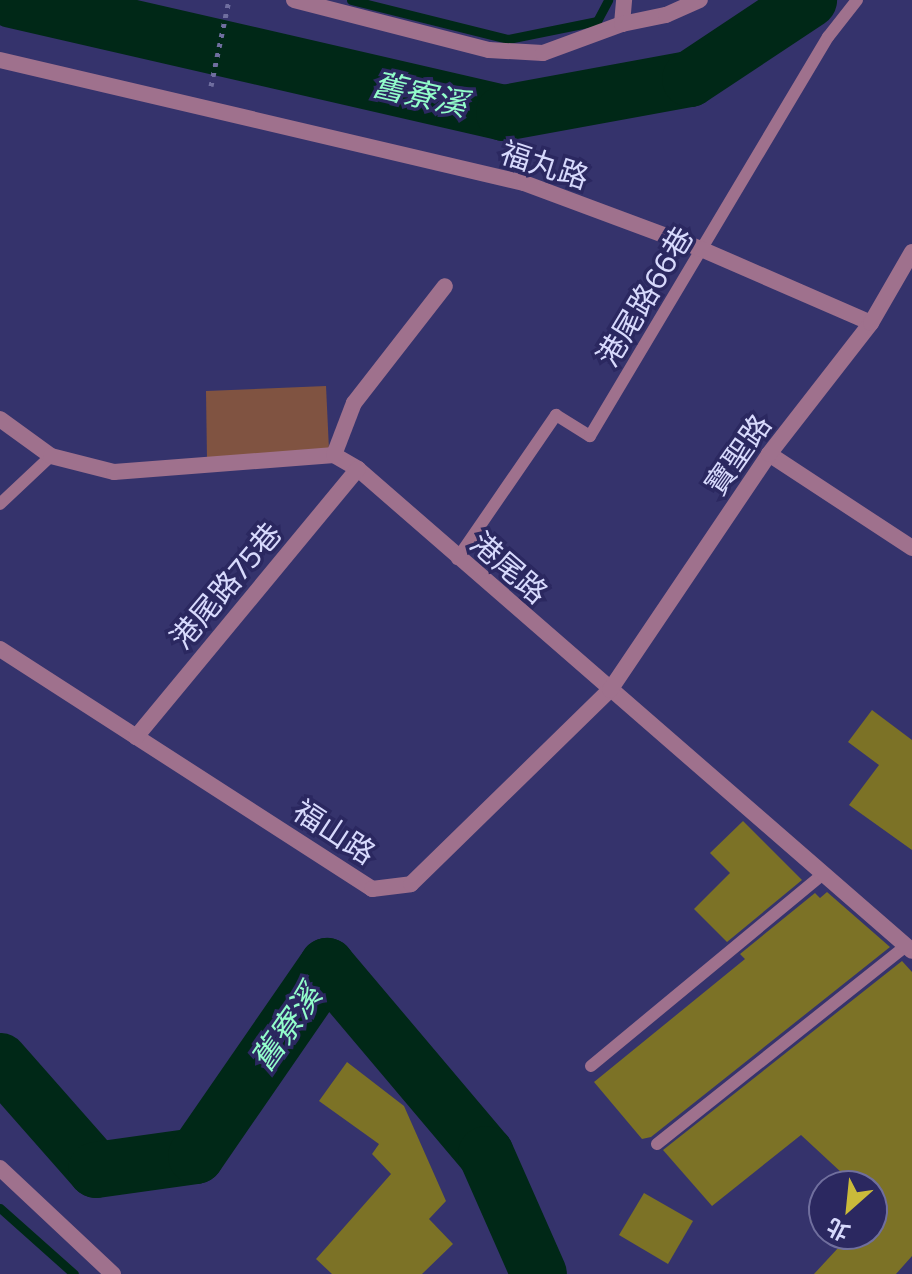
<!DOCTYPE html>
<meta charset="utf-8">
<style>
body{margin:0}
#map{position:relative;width:912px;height:1274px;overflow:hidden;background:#35336c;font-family:Commissioner,"Noto Sans TC",sans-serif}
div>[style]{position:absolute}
.green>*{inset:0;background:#805341}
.stream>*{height:9px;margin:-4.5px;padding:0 4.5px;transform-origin:4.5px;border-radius:4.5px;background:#002817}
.river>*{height:56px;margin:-28px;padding:0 28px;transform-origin:28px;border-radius:28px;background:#002817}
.building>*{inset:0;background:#7c7226}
.path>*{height:5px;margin-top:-2.5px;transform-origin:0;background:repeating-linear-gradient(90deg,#6f6e9f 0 4px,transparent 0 10px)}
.service>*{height:12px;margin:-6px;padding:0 6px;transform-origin:6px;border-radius:6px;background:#9f718d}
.minor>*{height:16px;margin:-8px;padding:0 8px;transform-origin:8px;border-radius:8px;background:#9f718d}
span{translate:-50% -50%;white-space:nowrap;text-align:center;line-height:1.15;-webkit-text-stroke:7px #2b2860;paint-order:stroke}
.street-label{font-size:30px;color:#d7d9fc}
.water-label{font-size:32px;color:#92fdca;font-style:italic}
.north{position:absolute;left:808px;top:1170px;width:80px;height:80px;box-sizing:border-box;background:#2b2860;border:2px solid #706f9e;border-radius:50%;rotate:207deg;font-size:22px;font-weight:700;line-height:32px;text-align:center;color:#d7d9fc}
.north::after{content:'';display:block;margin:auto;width:28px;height:36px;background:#caba3a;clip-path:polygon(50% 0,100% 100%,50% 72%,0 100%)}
</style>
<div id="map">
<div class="green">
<div style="clip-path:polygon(326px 386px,329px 450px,207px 460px,206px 391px)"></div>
</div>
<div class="stream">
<div style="left:351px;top:0;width:162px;rotate:14deg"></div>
<div style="left:508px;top:39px;width:91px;rotate:-11.4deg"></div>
<div style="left:597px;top:21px;width:24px;rotate:-62deg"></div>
<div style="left:0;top:1208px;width:99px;rotate:41.7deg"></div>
</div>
<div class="river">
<div style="left:12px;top:0;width:505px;rotate:12.94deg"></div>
<div style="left:504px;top:113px;width:189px;rotate:-10.4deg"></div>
<div style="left:690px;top:79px;width:143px;rotate:-33.6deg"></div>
<div style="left:0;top:1061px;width:145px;rotate:48.6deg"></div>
<div style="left:96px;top:1170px;width:101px;rotate:-8deg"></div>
<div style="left:196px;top:1156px;width:231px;rotate:-55.4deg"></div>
<div style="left:327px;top:966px;width:246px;rotate:49.8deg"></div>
<div style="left:486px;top:1154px;width:131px;rotate:66.2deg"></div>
</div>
<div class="building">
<div style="clip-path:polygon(872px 710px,912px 740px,912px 850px,849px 805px,879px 765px,848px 742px)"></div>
<div style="clip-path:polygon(743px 821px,802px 880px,727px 942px,694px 909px,730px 873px,710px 853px)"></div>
<div style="clip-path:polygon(827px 892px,890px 947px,651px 1137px,642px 1139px,594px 1082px,745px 959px,740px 954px,815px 893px,820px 898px)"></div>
<div style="clip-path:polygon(902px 961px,912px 972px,912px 1256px,896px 1274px,814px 1274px,851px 1234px,872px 1234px,872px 1212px,877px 1206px,872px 1186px,856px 1186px,801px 1135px,712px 1206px,663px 1150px)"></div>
<div style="clip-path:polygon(347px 1062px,404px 1106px,446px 1201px,429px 1219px,453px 1244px,422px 1274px,332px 1274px,316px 1259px,391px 1174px,372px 1154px,379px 1144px,319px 1101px)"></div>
<div style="clip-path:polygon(644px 1193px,693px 1221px,668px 1264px,619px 1235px)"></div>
</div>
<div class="path">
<div style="left:211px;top:86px;width:88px;rotate:-78.2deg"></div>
</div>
<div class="service">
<div style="left:0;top:504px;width:70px;rotate:-43.3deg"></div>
<div style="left:457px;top:559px;width:175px;rotate:-55.5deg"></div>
<div style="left:556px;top:415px;width:40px;rotate:32deg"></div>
<div style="left:590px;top:436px;width:465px;rotate:-59.2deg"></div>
<div style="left:828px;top:37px;width:47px;rotate:-51.9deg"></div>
<div style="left:591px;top:1066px;width:301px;rotate:-39.6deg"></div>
<div style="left:657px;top:1144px;width:318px;rotate:-38.5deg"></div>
</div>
<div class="minor">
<div style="left:294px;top:0;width:201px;rotate:14.4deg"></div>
<div style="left:489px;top:50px;width:54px;rotate:3.2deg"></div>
<div style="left:543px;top:53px;width:84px;rotate:-20.2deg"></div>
<div style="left:622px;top:24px;width:24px;rotate:-85deg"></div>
<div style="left:622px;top:24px;width:45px;rotate:-11.6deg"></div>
<div style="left:666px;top:15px;width:37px;rotate:-24deg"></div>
<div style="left:0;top:60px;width:538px;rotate:13.21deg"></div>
<div style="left:524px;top:183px;width:189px;rotate:20.4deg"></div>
<div style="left:701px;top:249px;width:185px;rotate:23.5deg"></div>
<div style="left:0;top:419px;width:63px;rotate:36deg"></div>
<div style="left:51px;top:456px;width:65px;rotate:14.3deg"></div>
<div style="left:114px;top:472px;width:221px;rotate:-4.4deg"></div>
<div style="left:334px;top:455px;width:28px;rotate:30deg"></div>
<div style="left:358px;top:469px;width:734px;rotate:41.02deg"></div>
<div style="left:769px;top:454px;width:171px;rotate:33.3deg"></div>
<div style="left:334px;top:455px;width:56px;rotate:-69deg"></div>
<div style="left:354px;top:403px;width:148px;rotate:-52.1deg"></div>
<div style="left:0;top:649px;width:443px;rotate:32.8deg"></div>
<div style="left:372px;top:889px;width:39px;rotate:-7deg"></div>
<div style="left:411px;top:884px;width:278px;rotate:-44.3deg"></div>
<div style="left:610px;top:690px;width:285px;rotate:-56deg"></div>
<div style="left:769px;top:454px;width:166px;rotate:-52.1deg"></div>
<div style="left:871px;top:323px;width:82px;rotate:-60deg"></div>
<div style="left:136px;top:737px;width:348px;rotate:-50.4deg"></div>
<div style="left:0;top:1168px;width:155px;rotate:43.2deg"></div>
</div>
<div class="street-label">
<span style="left:545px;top:164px;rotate:18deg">福丸路</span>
<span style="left:644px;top:296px;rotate:-59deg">港尾路66巷</span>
<span style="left:737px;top:454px;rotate:-55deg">寶聖路</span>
<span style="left:510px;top:567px;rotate:41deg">港尾路</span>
<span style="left:225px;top:585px;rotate:-50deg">港尾路75巷</span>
<span style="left:335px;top:831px;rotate:33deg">福山路</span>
</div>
<div class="water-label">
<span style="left:420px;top:93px;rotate:13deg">舊寮溪</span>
<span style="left:285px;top:1027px;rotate:-55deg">舊寮溪</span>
</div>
<div class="north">北</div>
</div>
